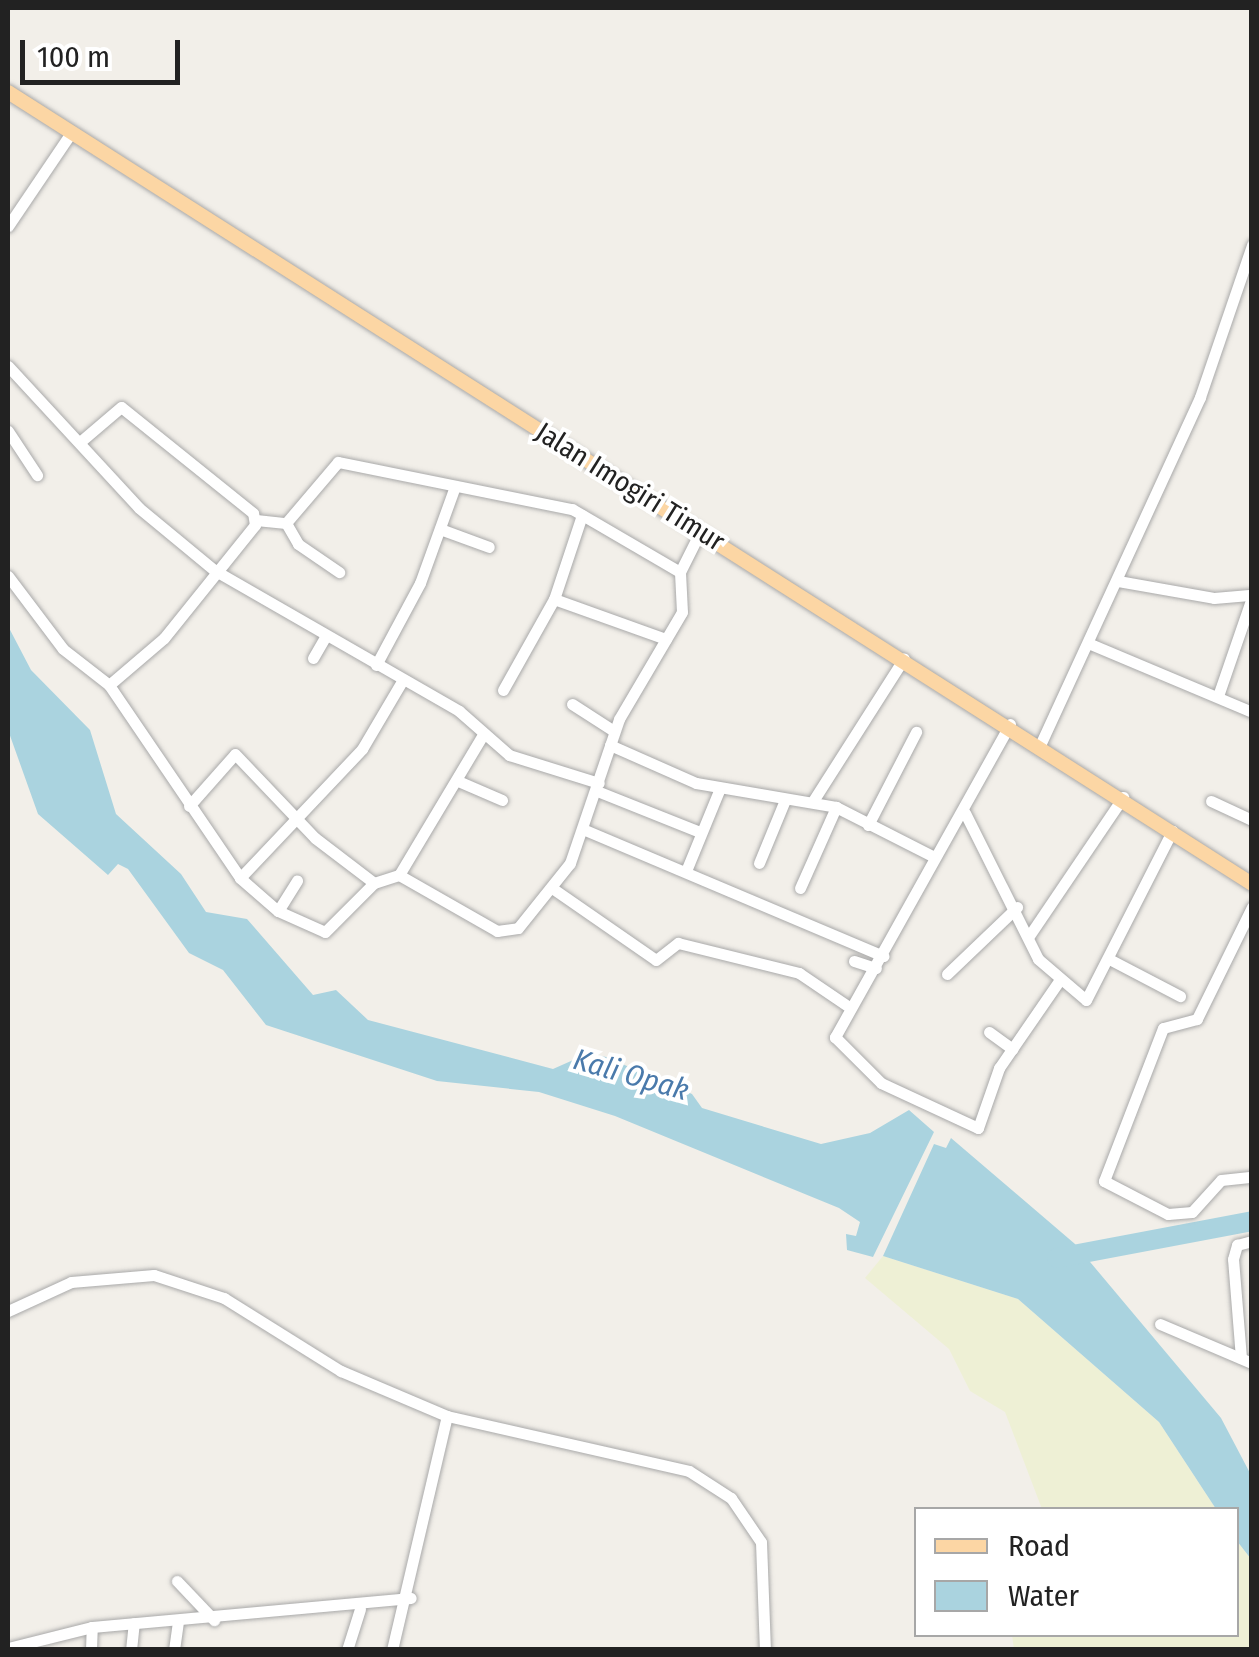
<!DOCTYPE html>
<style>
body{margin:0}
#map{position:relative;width:1259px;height:1657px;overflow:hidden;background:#f2efe9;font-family:"Fira Sans Condensed",sans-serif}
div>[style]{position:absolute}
.farmland>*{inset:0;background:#eef0d5}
.water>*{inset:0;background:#aad3df}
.river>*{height:20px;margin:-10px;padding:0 10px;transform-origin:10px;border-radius:10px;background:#aad3df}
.roads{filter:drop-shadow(0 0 2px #a9a9a9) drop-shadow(0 0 2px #a9a9a9)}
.minor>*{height:11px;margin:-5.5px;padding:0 5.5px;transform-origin:5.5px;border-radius:5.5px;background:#fff}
.major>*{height:14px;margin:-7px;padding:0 7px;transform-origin:7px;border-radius:7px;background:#fcd6a4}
span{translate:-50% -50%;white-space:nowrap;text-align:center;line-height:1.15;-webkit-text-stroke:8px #fff;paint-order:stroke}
.street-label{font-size:28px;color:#222}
.water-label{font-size:30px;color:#4a7aab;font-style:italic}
.frame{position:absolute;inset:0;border:10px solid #222;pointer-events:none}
.legend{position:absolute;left:914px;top:1507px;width:325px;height:130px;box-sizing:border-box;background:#fff;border:2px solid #a7a7a7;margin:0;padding:12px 18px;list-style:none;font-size:30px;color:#222}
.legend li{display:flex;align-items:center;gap:20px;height:50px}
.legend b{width:50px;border:2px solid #a7a7a7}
.scale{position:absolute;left:20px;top:40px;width:160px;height:45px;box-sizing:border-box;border:5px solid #222;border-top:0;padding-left:12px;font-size:30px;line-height:35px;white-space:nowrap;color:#222;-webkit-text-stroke:8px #fff;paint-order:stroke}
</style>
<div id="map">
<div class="farmland">
<div style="clip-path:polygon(883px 1256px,1018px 1299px,1159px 1422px,1216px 1509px,1042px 1509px,1005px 1412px,970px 1391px,949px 1349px,865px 1278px)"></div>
<div style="clip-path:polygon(1237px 1541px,1251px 1559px,1251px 1649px,1014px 1649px,1012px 1635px,1236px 1634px)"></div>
</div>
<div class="water">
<div style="clip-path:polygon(8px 626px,31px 670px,90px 730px,116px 814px,181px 874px,206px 912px,247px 919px,313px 995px,336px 990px,368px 1020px,553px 1069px,589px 1053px,606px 1057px,692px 1094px,702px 1108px,821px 1144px,870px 1133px,909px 1110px,934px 1132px,873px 1257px,847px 1250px,846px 1234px,856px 1236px,860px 1222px,839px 1208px,615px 1116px,539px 1092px,437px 1081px,266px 1025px,223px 970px,189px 953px,128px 869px,118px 864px,108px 875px,38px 814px,8px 730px)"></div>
<div style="clip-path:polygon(951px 1138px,1075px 1244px,1221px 1418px,1251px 1475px,1251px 1559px,1237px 1541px,1236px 1510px,1216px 1509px,1159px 1422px,1018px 1299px,883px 1256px,934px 1144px,946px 1148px)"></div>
</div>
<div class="river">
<div style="left:1057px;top:1258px;width:198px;rotate:-10.7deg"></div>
</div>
<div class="roads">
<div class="minor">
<div style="left:8px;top:226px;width:112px;rotate:-55.9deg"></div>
<div style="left:8px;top:366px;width:193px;rotate:47.3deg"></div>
<div style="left:139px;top:508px;width:97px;rotate:39.6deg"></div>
<div style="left:214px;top:570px;width:283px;rotate:29.9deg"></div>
<div style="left:459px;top:711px;width:67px;rotate:41.3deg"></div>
<div style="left:509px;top:755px;width:94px;rotate:17.3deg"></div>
<div style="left:8px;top:431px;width:53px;rotate:56.6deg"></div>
<div style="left:582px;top:515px;width:89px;rotate:108.4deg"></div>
<div style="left:554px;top:599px;width:119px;rotate:19.7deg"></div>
<div style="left:256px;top:520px;width:30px;rotate:6deg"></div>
<div style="left:286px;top:523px;width:80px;rotate:-49.6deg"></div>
<div style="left:338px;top:462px;width:239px;rotate:11.4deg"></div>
<div style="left:572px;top:509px;width:125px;rotate:30.3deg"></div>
<div style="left:680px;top:572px;width:45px;rotate:-63.4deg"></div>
<div style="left:286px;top:523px;width:24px;rotate:60deg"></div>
<div style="left:298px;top:544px;width:50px;rotate:34.3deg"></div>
<div style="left:440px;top:529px;width:52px;rotate:20.2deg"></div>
<div style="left:8px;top:576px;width:91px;rotate:53deg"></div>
<div style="left:63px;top:649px;width:58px;rotate:38deg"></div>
<div style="left:109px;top:685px;width:72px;rotate:-40.5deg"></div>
<div style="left:164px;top:638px;width:145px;rotate:-51.2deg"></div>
<div style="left:255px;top:525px;width:12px;rotate:-99deg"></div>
<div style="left:253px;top:513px;width:169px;rotate:-141.2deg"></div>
<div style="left:121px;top:407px;width:52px;rotate:139.6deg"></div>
<div style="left:1118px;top:581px;width:97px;rotate:10deg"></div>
<div style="left:1214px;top:598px;width:38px;rotate:-5deg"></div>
<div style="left:1088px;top:643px;width:178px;rotate:22.8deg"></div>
<div style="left:313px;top:658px;width:24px;rotate:-60deg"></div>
<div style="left:376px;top:665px;width:93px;rotate:-61.8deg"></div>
<div style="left:420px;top:583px;width:100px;rotate:-70.1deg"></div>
<div style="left:109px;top:685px;width:233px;rotate:55.8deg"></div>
<div style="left:240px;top:878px;width:50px;rotate:41deg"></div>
<div style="left:278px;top:911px;width:51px;rotate:24.1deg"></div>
<div style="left:325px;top:932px;width:69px;rotate:-45deg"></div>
<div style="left:503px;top:690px;width:104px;rotate:-60.7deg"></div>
<div style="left:1218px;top:696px;width:105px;rotate:-71deg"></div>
<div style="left:572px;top:704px;width:50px;rotate:32.7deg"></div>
<div style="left:1010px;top:724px;width:359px;rotate:119.2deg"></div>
<div style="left:835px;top:1037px;width:65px;rotate:45deg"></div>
<div style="left:881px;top:1083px;width:107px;rotate:24.9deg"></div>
<div style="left:978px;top:1128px;width:64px;rotate:-70.7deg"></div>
<div style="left:999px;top:1068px;width:106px;rotate:-55.4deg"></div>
<div style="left:1041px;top:743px;width:381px;rotate:-65.3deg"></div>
<div style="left:1200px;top:397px;width:161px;rotate:-71.1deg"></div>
<div style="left:610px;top:745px;width:94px;rotate:23.8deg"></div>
<div style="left:696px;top:783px;width:142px;rotate:9.7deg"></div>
<div style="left:836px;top:807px;width:110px;rotate:27deg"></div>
<div style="left:458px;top:781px;width:48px;rotate:23.4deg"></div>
<div style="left:597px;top:791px;width:111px;rotate:21.7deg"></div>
<div style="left:813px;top:801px;width:169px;rotate:-57.5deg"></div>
<div style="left:1211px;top:801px;width:45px;rotate:24.9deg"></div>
<div style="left:189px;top:806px;width:69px;rotate:-48.5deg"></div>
<div style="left:235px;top:754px;width:116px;rotate:46.4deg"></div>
<div style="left:315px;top:838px;width:74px;rotate:37.3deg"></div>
<div style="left:374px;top:883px;width:26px;rotate:-18deg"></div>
<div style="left:399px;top:875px;width:113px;rotate:29.7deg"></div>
<div style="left:497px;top:931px;width:21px;rotate:-8deg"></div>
<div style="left:518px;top:928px;width:83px;rotate:-51.3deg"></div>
<div style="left:570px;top:863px;width:152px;rotate:-71.2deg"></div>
<div style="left:619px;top:719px;width:124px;rotate:-59.5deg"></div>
<div style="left:682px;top:612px;width:40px;rotate:-92.9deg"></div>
<div style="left:965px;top:813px;width:163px;rotate:63.4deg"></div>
<div style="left:1038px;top:959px;width:63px;rotate:40.5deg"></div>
<div style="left:1086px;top:1000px;width:190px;rotate:-63deg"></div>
<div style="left:868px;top:825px;width:105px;rotate:-62.7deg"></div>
<div style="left:585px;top:830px;width:324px;rotate:22.9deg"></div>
<div style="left:759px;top:863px;width:68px;rotate:-67.6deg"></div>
<div style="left:686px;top:871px;width:90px;rotate:-67.7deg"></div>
<div style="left:399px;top:875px;width:165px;rotate:-59.1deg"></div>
<div style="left:240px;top:878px;width:178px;rotate:-46.6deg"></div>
<div style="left:362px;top:749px;width:79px;rotate:-59.5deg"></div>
<div style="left:552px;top:888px;width:126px;rotate:34.7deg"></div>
<div style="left:656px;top:960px;width:28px;rotate:-38deg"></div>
<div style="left:678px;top:943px;width:125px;rotate:13.9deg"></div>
<div style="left:799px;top:973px;width:57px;rotate:34.2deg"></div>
<div style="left:800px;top:888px;width:89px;rotate:-66deg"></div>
<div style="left:1252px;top:907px;width:125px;rotate:116.2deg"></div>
<div style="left:1197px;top:1019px;width:35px;rotate:165deg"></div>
<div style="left:1163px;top:1028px;width:164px;rotate:111.1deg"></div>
<div style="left:1104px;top:1181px;width:72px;rotate:27.3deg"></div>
<div style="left:1168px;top:1214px;width:24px;rotate:-5deg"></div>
<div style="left:1192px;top:1212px;width:43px;rotate:-47.8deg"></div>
<div style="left:1221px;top:1180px;width:31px;rotate:-6deg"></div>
<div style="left:278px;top:911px;width:36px;rotate:-58deg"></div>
<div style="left:1029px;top:936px;width:168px;rotate:-55.9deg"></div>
<div style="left:1111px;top:960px;width:78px;rotate:27.6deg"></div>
<div style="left:854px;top:961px;width:23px;rotate:18deg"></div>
<div style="left:947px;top:974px;width:97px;rotate:-43.7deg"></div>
<div style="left:989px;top:1032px;width:29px;rotate:36deg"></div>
<div style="left:8px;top:1311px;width:69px;rotate:-24.7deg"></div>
<div style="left:71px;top:1282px;width:83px;rotate:-4.8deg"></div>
<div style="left:154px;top:1275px;width:74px;rotate:18.2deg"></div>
<div style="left:224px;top:1298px;width:138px;rotate:32deg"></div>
<div style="left:341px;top:1371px;width:115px;rotate:23deg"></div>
<div style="left:447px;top:1416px;width:248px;rotate:12.8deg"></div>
<div style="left:689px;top:1471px;width:50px;rotate:32.7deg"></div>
<div style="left:731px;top:1498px;width:53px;rotate:55.7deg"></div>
<div style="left:761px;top:1542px;width:108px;rotate:87.9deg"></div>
<div style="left:1160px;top:1324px;width:100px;rotate:23deg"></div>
<div style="left:1241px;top:1358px;width:99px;rotate:-94.6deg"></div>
<div style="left:1233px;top:1259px;width:15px;rotate:-74deg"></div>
<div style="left:1237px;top:1245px;width:16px;rotate:-15deg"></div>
<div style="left:177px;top:1581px;width:54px;rotate:46.5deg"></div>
<div style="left:8px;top:1648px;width:87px;rotate:-14deg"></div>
<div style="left:92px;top:1627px;width:320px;rotate:-5.2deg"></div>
<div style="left:91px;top:1650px;width:23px;rotate:-88deg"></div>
<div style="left:131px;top:1650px;width:27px;rotate:-84deg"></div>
<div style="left:174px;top:1650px;width:28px;rotate:-82deg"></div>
<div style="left:347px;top:1650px;width:43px;rotate:-72.4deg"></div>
<div style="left:392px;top:1650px;width:240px;rotate:-76.8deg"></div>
</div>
<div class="major">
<div style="left:8px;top:92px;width:1475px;rotate:32.48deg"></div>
</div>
</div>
<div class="street-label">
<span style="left:630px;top:487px;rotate:32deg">Jalan Imogiri Timur</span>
</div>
<div class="water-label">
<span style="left:631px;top:1075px;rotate:16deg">Kali Opak</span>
</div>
<div class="frame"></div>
<ul class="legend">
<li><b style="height:12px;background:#fcd6a4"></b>Road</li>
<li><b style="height:28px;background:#aad3df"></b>Water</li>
</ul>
<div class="scale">100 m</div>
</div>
